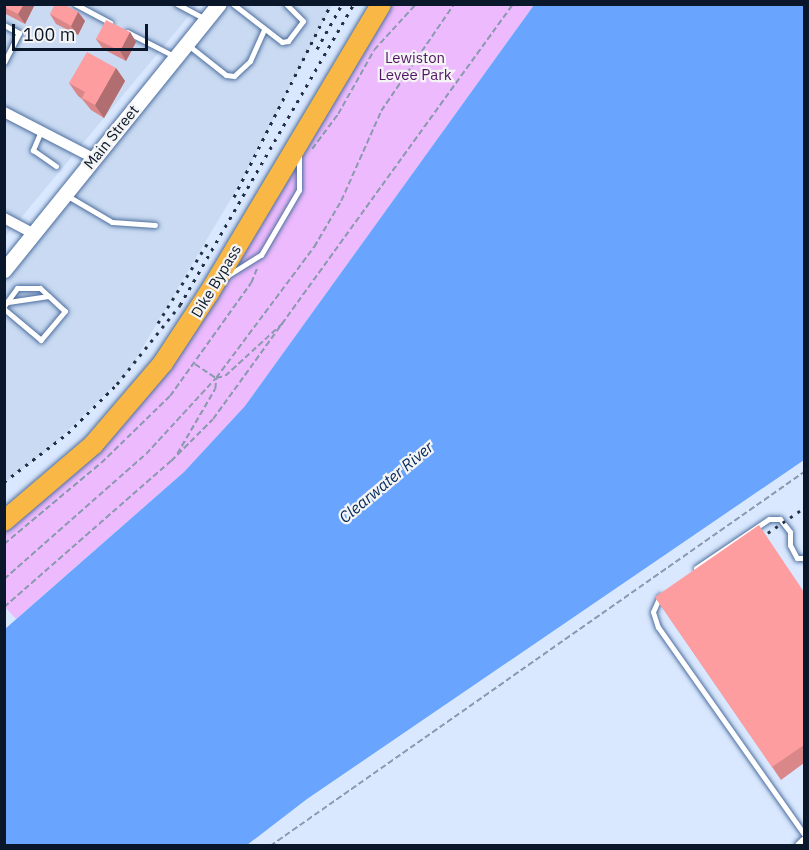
<!DOCTYPE html>
<style>
body{margin:0}
#map{position:relative;width:809px;height:850px;overflow:hidden;background:#d9e8fe;font-family:"IBM Plex Sans",sans-serif}
div>[style]{position:absolute}
.built>*{inset:0;background:#c9daf2}
.green>*{inset:0;background:#ecbafd}
.water>*{inset:0;background:#69a5fe}
.path>*{height:1.5px;margin-top:-0.75px;transform-origin:0;background:repeating-linear-gradient(90deg,#8a99ad 0 6px,transparent 0 9px)}
.roads{filter:drop-shadow(0 0 2px #4d6e9e) drop-shadow(0 0 2px #4d6e9e)}
.lane>*{height:5px;margin:-2.5px;padding:0 2.5px;transform-origin:2.5px;border-radius:2.5px;background:#fff}
.street>*{height:10px;margin:-5px;padding:0 5px;transform-origin:5px;border-radius:5px;background:#fff}
.secondary>*{height:15px;margin:-7.5px;padding:0 7.5px;transform-origin:7.5px;border-radius:7.5px;background:#fff}
.highway>*{height:20px;margin:-10px;padding:0 10px;transform-origin:10px;border-radius:10px;background:#f9b845}
.rail>*{height:3px;margin-top:-1.5px;transform-origin:0;background:repeating-linear-gradient(90deg,#233144 0 3px,transparent 0 9px)}
.wall>*{inset:0;background:#da878a}
.shaded-wall>*{inset:0;background:#b16e70}
.building>*{inset:0;background:#fd9da0}
span{translate:-50% -50%;white-space:nowrap;text-align:center;line-height:1.15;-webkit-text-stroke:4.5px #f4f4f4;paint-order:stroke}
.park-label{font-size:15px;color:#541566}
.street-label{font-size:15px;color:#0a172a}
.water-label{font-size:16px;color:#01295e;font-style:italic}
.frame{position:absolute;inset:0;border:6px solid #0a172a;pointer-events:none}
.scale{position:absolute;left:12px;top:24px;width:136px;height:27px;box-sizing:border-box;border:3px solid #0a172a;border-top:0;padding-left:8px;font-size:18px;line-height:21px;white-space:nowrap;color:#0a172a;-webkit-text-stroke:4px #f4f4f4;paint-order:stroke}
</style>
<div id="map">
<div class="built">
<div style="clip-path:polygon(5px 5px,198px 5px,5px 237px)"></div>
<div style="clip-path:polygon(219px 5px,332px 5px,241px 182px,128px 372px,50px 448px,5px 482px,5px 270px)"></div>
</div>
<div class="green">
<div style="clip-path:polygon(381px 5px,534px 5px,245px 406px,184px 472px,16px 619px,5px 607px,5px 521px,141px 391px)"></div>
</div>
<div class="water">
<div style="clip-path:polygon(534px 5px,804px 5px,804px 460px,307px 799px,247px 845px,5px 845px,5px 629px,184px 472px,245px 406px)"></div>
</div>
<div class="path">
<div style="left:312px;top:149px;width:44px;rotate:-53.4deg"></div>
<div style="left:338px;top:114px;width:73px;rotate:-60.6deg"></div>
<div style="left:374px;top:50px;width:62px;rotate:-47.6deg"></div>
<div style="left:195px;top:364px;width:25px;rotate:34deg"></div>
<div style="left:216px;top:378px;width:9px;rotate:-13deg"></div>
<div style="left:225px;top:376px;width:81px;rotate:-42.5deg"></div>
<div style="left:177px;top:454px;width:75px;rotate:-59.7deg"></div>
<div style="left:215px;top:389px;width:10px;rotate:-84deg"></div>
<div style="left:4px;top:544px;width:126px;rotate:-39.9deg"></div>
<div style="left:101px;top:463px;width:96px;rotate:-44.2deg"></div>
<div style="left:170px;top:396px;width:139px;rotate:-54.4deg"></div>
<div style="left:251px;top:283px;width:18px;rotate:-68deg"></div>
<div style="left:4px;top:579px;width:189px;rotate:-41.4deg"></div>
<div style="left:146px;top:454px;width:103px;rotate:-47.4deg"></div>
<div style="left:216px;top:378px;width:164px;rotate:-53.2deg"></div>
<div style="left:314px;top:247px;width:53px;rotate:-59.6deg"></div>
<div style="left:341px;top:201px;width:98px;rotate:-66deg"></div>
<div style="left:381px;top:111px;width:130px;rotate:-55.7deg"></div>
<div style="left:4px;top:607px;width:222px;rotate:-41.2deg"></div>
<div style="left:171px;top:461px;width:59px;rotate:-45deg"></div>
<div style="left:213px;top:419px;width:512px;rotate:-54.14deg"></div>
<div style="left:270px;top:846px;width:652px;rotate:-35.01deg"></div>
</div>
<div class="roads">
<div class="lane">
<div style="left:75px;top:4px;width:40px;rotate:28deg"></div>
<div style="left:177px;top:4px;width:32px;rotate:28deg"></div>
<div style="left:233px;top:4px;width:62px;rotate:37.8deg"></div>
<div style="left:282px;top:42px;width:6px;rotate:-9deg"></div>
<div style="left:288px;top:41px;width:25px;rotate:-53deg"></div>
<div style="left:303px;top:21px;width:24px;rotate:-135deg"></div>
<div style="left:4px;top:25px;width:17px;rotate:28deg"></div>
<div style="left:19px;top:33px;width:33px;rotate:117deg"></div>
<div style="left:127px;top:32px;width:53px;rotate:27.1deg"></div>
<div style="left:188px;top:45px;width:48px;rotate:38.3deg"></div>
<div style="left:226px;top:75px;width:8px;rotate:7deg"></div>
<div style="left:234px;top:76px;width:22px;rotate:-43deg"></div>
<div style="left:250px;top:61px;width:34px;rotate:-66deg"></div>
<div style="left:41px;top:131px;width:21px;rotate:113deg"></div>
<div style="left:33px;top:150px;width:28px;rotate:35deg"></div>
<div style="left:66px;top:195px;width:53px;rotate:30.4deg"></div>
<div style="left:112px;top:222px;width:43px;rotate:4deg"></div>
<div style="left:230px;top:274px;width:36px;rotate:-32deg"></div>
<div style="left:261px;top:255px;width:75px;rotate:-59.7deg"></div>
<div style="left:299px;top:190px;width:37px;rotate:-90deg"></div>
<div style="left:8px;top:302px;width:41px;rotate:-8.3deg"></div>
<div style="left:4px;top:306px;width:22px;rotate:-54deg"></div>
<div style="left:17px;top:288px;width:23px"></div>
<div style="left:40px;top:288px;width:34px;rotate:43deg"></div>
<div style="left:65px;top:311px;width:38px;rotate:130deg"></div>
<div style="left:41px;top:340px;width:48px;rotate:-140deg"></div>
<div style="left:696px;top:568px;width:88px;rotate:-33.9deg"></div>
<div style="left:769px;top:519px;width:11px"></div>
<div style="left:780px;top:519px;width:16px;rotate:52deg"></div>
<div style="left:790px;top:532px;width:13px;rotate:90deg"></div>
<div style="left:790px;top:545px;width:15px;rotate:62deg"></div>
<div style="left:797px;top:558px;width:7px"></div>
<div style="left:660px;top:596px;width:17px;rotate:114deg"></div>
<div style="left:653px;top:612px;width:16px;rotate:72deg"></div>
<div style="left:658px;top:627px;width:253px;rotate:54.8deg"></div>
</div>
<div class="street">
<div style="left:4px;top:112px;width:100px;rotate:27.3deg"></div>
<div style="left:4px;top:218px;width:34px;rotate:28deg"></div>
<div style="left:800px;top:846px;width:6px;rotate:-45deg"></div>
</div>
<div class="secondary">
<div style="left:4px;top:270px;width:342px;rotate:-51.1deg"></div>
</div>
<div class="highway">
<div style="left:4px;top:521px;width:117px;rotate:-40.5deg"></div>
<div style="left:93px;top:445px;width:108px;rotate:-49.5deg"></div>
<div style="left:163px;top:363px;width:84px;rotate:-56.7deg"></div>
<div style="left:209px;top:293px;width:336px;rotate:-59.2deg"></div>
</div>
</div>
<div class="rail">
<div style="left:317px;top:49px;width:51px;rotate:-60.9deg"></div>
<div style="left:234px;top:197px;width:216px;rotate:-63.3deg"></div>
<div style="left:158px;top:323px;width:99px;rotate:-58.2deg"></div>
<div style="left:4px;top:482px;width:81px;rotate:-37.4deg"></div>
<div style="left:68px;top:433px;width:69px;rotate:-45deg"></div>
<div style="left:117px;top:384px;width:101px;rotate:-51.4deg"></div>
<div style="left:180px;top:305px;width:348px;rotate:-60deg"></div>
<div style="left:753px;top:543px;width:62px;rotate:-34.5deg"></div>
</div>
<div class="wall">
<div style="clip-path:polygon(4px 4px,35px 4px,25px 24px,4px 13px)"></div>
<div style="clip-path:polygon(78px 12px,85px 21px,78px 35px,56px 24px,50px 14px)"></div>
<div style="clip-path:polygon(130px 32px,136px 42px,126px 61px,103px 49px,96px 39px)"></div>
<div style="clip-path:polygon(116px 68px,125px 81px,104px 118px,91px 110px,82px 99px,78px 96px,69px 83px)"></div>
<div style="clip-path:polygon(804px 591px,804px 763px,781px 780px,655px 597px)"></div>
</div>
<div class="shaded-wall">
<div style="clip-path:polygon(24px 4px,35px 4px,25px 24px,18px 14px)"></div>
<div style="clip-path:polygon(78px 12px,85px 21px,78px 35px,71px 26px)"></div>
<div style="clip-path:polygon(130px 32px,136px 42px,126px 61px,120px 51px)"></div>
<div style="clip-path:polygon(116px 68px,125px 81px,104px 118px,95px 105px)"></div>
</div>
<div class="building">
<div style="clip-path:polygon(4px 4px,24px 4px,18px 14px,4px 7px)"></div>
<div style="clip-path:polygon(55px 4px,64px 4px,78px 12px,71px 26px,50px 14px)"></div>
<div style="clip-path:polygon(106px 20px,130px 32px,120px 51px,96px 39px)"></div>
<div style="clip-path:polygon(87px 52px,116px 68px,95px 105px,82px 98px,85px 92px,69px 83px)"></div>
<div style="clip-path:polygon(759px 525px,804px 592px,804px 745px,772px 767px,655px 597px)"></div>
</div>
<div class="park-label">
<span style="left:415px;top:66px">Lewiston<br>Levee Park</span>
</div>
<div class="street-label">
<span style="left:111px;top:137px;rotate:-51deg">Main Street</span>
<span style="left:216px;top:281px;rotate:-59deg">Dike Bypass</span>
</div>
<div class="water-label">
<span style="left:386px;top:482px;rotate:-40deg">Clearwater River</span>
</div>
<div class="frame"></div>
<div class="scale">100 m</div>
</div>
